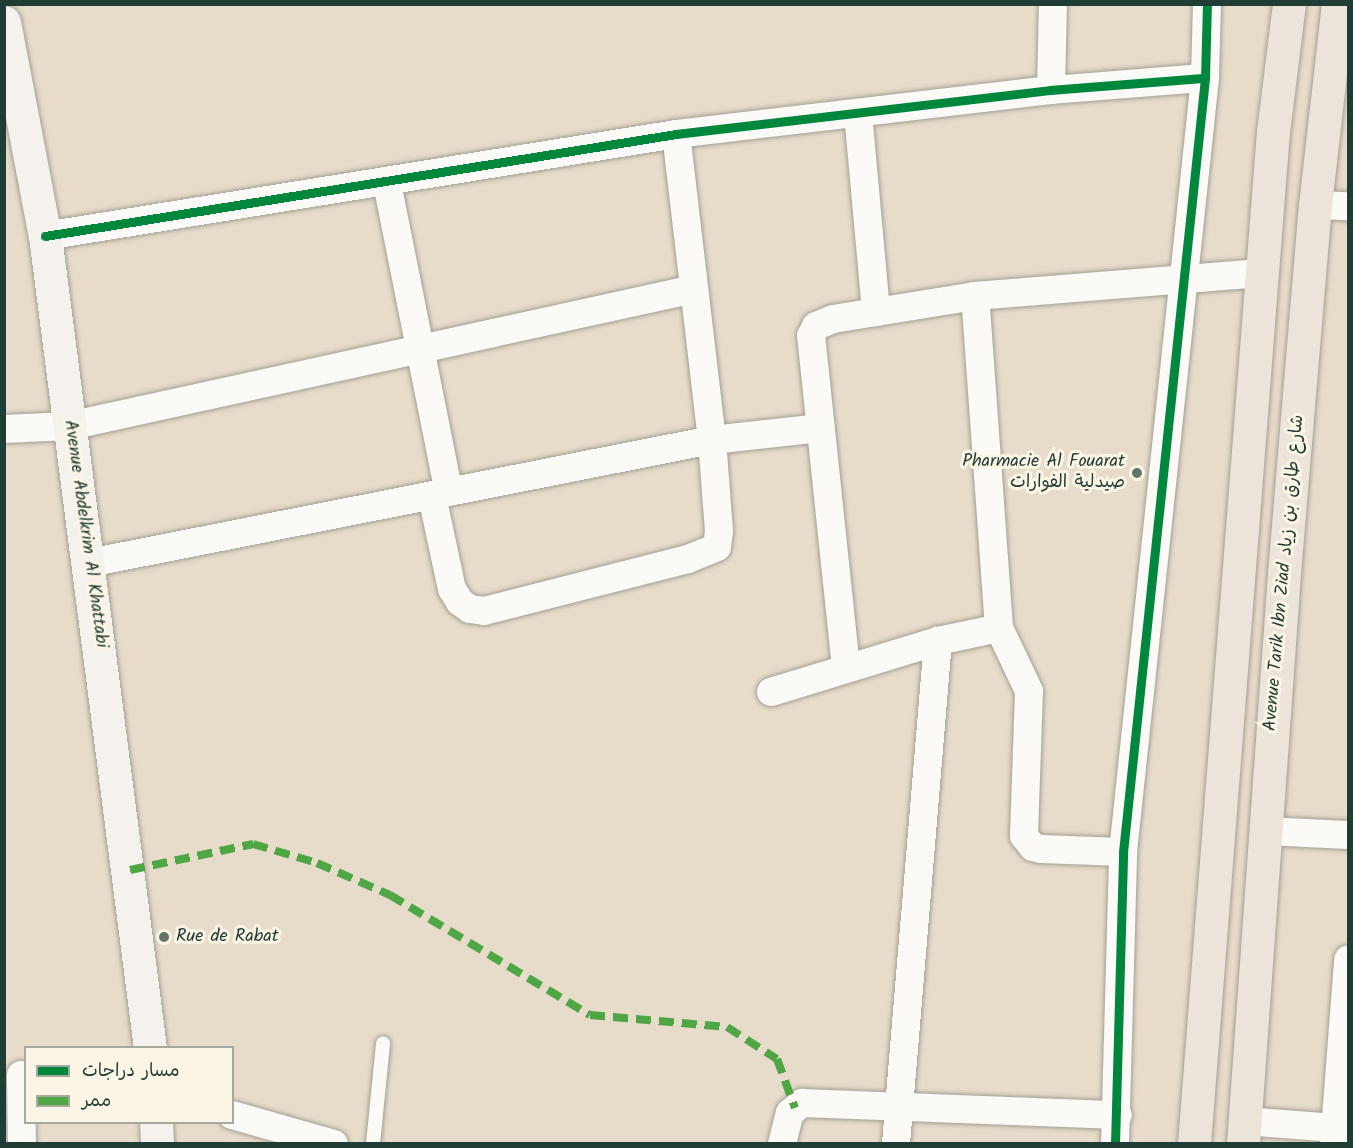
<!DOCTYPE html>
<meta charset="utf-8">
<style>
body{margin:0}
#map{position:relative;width:1353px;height:1148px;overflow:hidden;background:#e7dbca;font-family:Kalam,"Playpen Sans Arabic",sans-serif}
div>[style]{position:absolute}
.roads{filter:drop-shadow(0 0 2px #a3a095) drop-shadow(0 0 2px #a3a095)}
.service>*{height:14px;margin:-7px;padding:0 7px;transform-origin:7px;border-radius:7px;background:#fbfaf7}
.minor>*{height:28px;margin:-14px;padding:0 14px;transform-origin:14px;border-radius:14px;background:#fbfaf7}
.secondary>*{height:33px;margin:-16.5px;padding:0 16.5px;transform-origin:16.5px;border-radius:16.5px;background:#f5f1ec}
.primary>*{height:33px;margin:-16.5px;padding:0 16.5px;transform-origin:16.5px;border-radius:16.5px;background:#ece4da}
.quiet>*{height:8px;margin-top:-4px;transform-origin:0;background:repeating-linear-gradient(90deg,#4fa644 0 15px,transparent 0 23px)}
.cycleway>*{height:9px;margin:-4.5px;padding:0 4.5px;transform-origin:4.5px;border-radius:4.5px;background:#00873e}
.dots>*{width:16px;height:16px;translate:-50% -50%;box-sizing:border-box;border:3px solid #fcf5e5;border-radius:50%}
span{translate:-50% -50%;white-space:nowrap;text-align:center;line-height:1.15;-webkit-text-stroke:6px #fcf5e5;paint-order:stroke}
.poi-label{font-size:18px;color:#1f3d34}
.right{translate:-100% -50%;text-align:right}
.left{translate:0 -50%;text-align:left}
.street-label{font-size:18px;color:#1f3d34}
.frame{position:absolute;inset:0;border:6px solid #1f3d34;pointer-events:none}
.legend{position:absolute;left:24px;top:1046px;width:210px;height:78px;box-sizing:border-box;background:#fcf5e5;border:2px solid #a4ab9e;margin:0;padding:8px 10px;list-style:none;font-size:18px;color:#1f3d34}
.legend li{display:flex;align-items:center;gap:12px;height:30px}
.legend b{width:30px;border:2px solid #a4ab9e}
</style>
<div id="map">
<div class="roads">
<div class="service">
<div style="left:373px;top:1144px;width:101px;rotate:-84.3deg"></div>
</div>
<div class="minor">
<div style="left:1051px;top:90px;width:86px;rotate:-88.7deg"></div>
<div style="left:858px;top:113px;width:200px;rotate:84.8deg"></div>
<div style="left:387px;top:183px;width:315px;rotate:78.7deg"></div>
<div style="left:1315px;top:205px;width:33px;rotate:2deg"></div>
<div style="left:45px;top:236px;width:639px;rotate:-9.18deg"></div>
<div style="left:676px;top:134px;width:378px;rotate:-6.7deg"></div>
<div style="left:1051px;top:90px;width:154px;rotate:-4.5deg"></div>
<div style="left:4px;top:429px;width:65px;rotate:-2.6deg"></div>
<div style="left:69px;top:426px;width:640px;rotate:-12.36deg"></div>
<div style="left:432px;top:496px;width:95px;rotate:77.9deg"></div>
<div style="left:452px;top:589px;width:15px;rotate:58deg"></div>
<div style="left:460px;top:602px;width:12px;rotate:35deg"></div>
<div style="left:470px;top:609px;width:14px;rotate:8deg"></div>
<div style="left:484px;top:611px;width:211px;rotate:-14.3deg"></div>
<div style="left:688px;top:559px;width:31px;rotate:-22deg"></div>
<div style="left:717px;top:547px;width:16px;rotate:-83deg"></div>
<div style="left:719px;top:531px;width:91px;rotate:-94.4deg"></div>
<div style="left:712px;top:440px;width:308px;rotate:-96.7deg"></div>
<div style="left:89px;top:563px;width:635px;rotate:-11.17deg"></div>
<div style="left:712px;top:440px;width:109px;rotate:-6.3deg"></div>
<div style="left:999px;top:628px;width:70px;rotate:64.5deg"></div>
<div style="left:1029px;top:691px;width:145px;rotate:92deg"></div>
<div style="left:1024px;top:836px;width:14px;rotate:51deg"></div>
<div style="left:1033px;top:847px;width:8px;rotate:14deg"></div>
<div style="left:1041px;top:849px;width:82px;rotate:2.1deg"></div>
<div style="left:846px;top:668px;width:334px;rotate:-96deg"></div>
<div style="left:811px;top:336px;width:11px;rotate:-63deg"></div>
<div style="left:816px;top:326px;width:18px;rotate:-22deg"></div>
<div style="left:833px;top:319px;width:144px;rotate:-9.2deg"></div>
<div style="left:975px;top:296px;width:290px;rotate:-4.6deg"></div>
<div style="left:771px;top:692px;width:175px;rotate:-17deg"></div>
<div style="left:938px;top:641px;width:62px;rotate:-12deg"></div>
<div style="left:999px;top:628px;width:333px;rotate:-94.1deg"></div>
<div style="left:1265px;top:831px;width:83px;rotate:2.8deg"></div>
<div style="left:21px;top:1075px;width:69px;rotate:89.2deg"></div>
<div style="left:232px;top:1115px;width:106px;rotate:15.9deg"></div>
<div style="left:1245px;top:1121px;width:103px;rotate:4.4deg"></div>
<div style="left:782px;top:1144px;width:32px;rotate:-76deg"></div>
<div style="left:790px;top:1113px;width:16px;rotate:-40deg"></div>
<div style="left:802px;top:1103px;width:316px;rotate:2.2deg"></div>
<div style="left:896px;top:1144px;width:505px;rotate:-85.23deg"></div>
<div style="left:1115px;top:1144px;width:292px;rotate:-88.4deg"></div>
<div style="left:1123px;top:852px;width:778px;rotate:-83.95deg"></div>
<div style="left:1205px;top:78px;width:74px;rotate:-88.5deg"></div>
<div style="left:1334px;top:1144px;width:185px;rotate:-85.6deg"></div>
</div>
<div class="secondary">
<div style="left:4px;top:22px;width:218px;rotate:79.2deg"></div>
<div style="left:45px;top:236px;width:819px;rotate:82.63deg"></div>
<div style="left:156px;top:1122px;width:22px;rotate:87deg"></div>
</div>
<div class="primary">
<div style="left:1194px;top:1144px;width:1015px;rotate:-85.54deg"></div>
<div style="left:1273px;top:132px;width:129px;rotate:-82.9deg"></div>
<div style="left:1243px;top:1144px;width:572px;rotate:-85.89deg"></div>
<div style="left:1284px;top:573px;width:369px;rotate:-85.2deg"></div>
<div style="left:1315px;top:205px;width:202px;rotate:-83.5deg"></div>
</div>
</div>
<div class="quiet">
<div style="left:130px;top:870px;width:126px;rotate:-11.9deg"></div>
<div style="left:253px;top:844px;width:67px;rotate:16.5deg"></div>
<div style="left:317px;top:863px;width:80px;rotate:23.7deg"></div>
<div style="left:390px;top:895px;width:233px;rotate:31deg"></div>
<div style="left:590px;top:1015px;width:138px;rotate:5deg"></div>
<div style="left:727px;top:1027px;width:59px;rotate:32.6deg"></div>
<div style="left:777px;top:1059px;width:52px;rotate:69.8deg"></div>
</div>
<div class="cycleway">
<div style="left:45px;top:236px;width:639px;rotate:-9.18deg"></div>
<div style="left:676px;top:134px;width:378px;rotate:-6.7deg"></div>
<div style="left:1051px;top:90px;width:154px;rotate:-4.5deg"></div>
<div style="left:1115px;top:1144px;width:292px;rotate:-88.4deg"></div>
<div style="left:1123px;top:852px;width:778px;rotate:-83.95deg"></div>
<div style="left:1205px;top:78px;width:74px;rotate:-88.5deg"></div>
</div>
<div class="dots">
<div style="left:1137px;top:473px;background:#657468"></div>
<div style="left:164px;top:937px;background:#657468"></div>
</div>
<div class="poi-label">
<span class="right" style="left:1125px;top:473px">Pharmacie Al Fouarat<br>صيدلية الفوارات</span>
<span class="left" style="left:176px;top:937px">Rue de Rabat</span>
</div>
<div class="street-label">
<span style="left:85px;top:534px;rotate:82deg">Avenue Abdelkrim Al Khattabi</span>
<span style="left:1285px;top:573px;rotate:-85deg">Avenue Tarik Ibn Ziad شارع طارق بن زياد</span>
</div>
<div class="frame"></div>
<ul class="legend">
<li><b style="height:8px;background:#00873e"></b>مسار دراجات</li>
<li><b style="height:8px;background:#4fa644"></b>ممر</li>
</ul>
</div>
